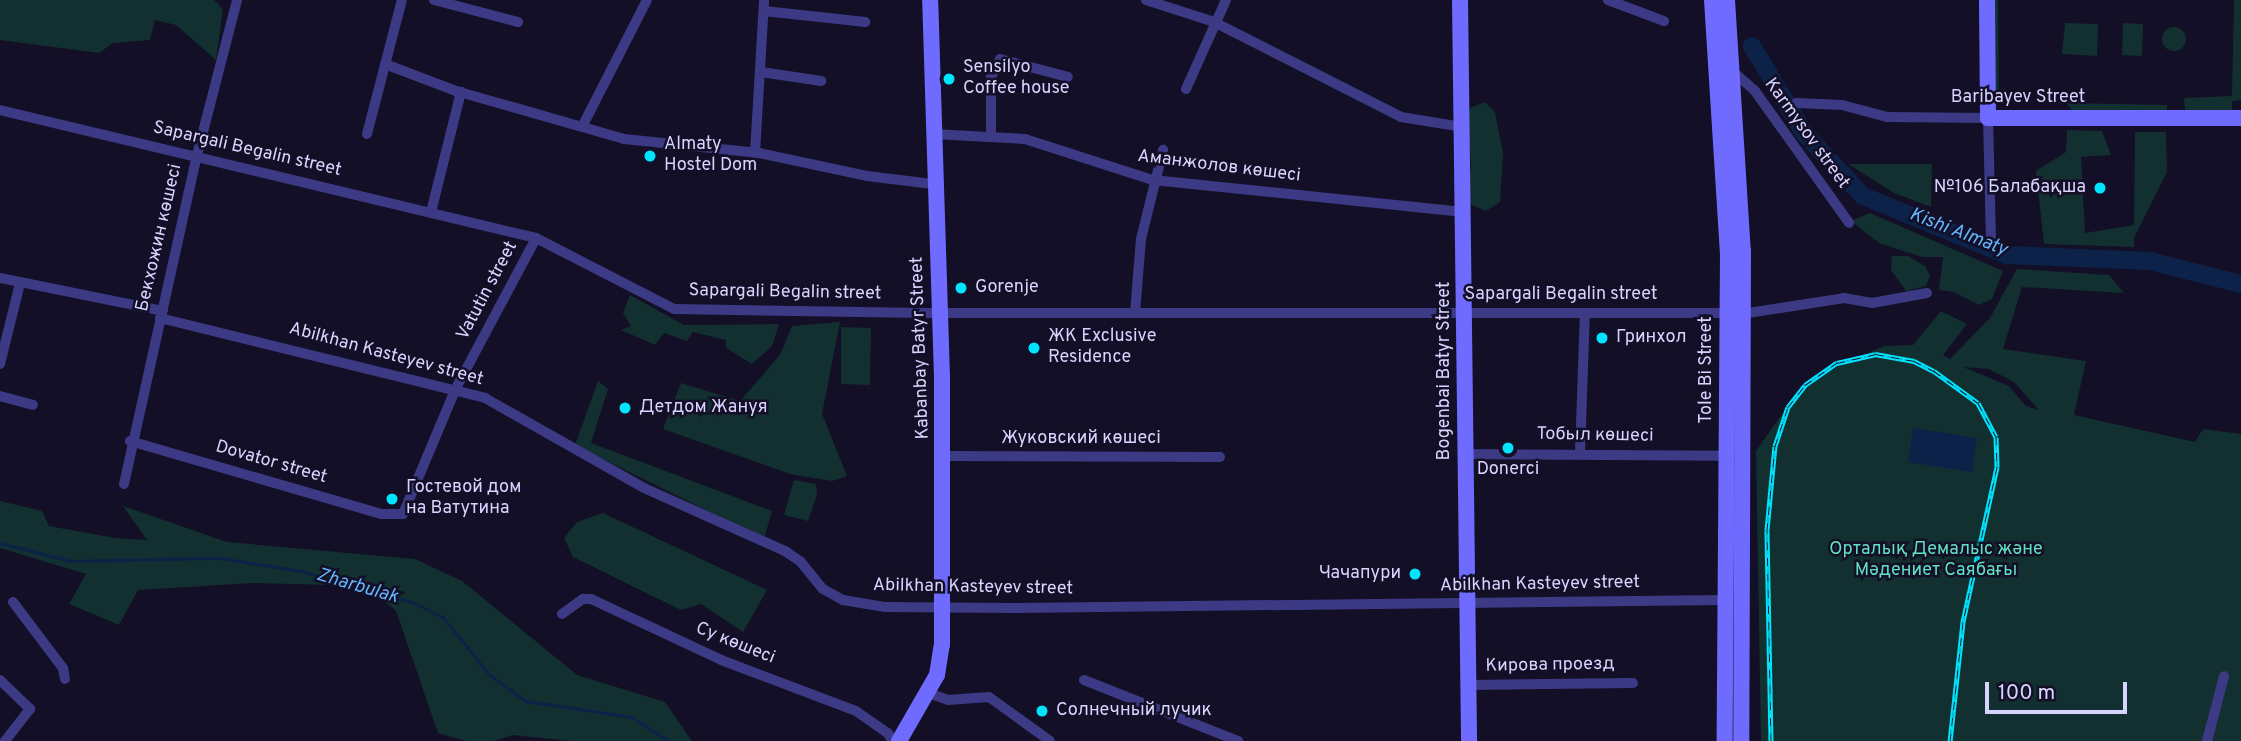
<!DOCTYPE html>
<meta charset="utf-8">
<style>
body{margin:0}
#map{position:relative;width:2241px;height:741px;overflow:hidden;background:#130f26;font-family:Overpass,sans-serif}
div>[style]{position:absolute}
.green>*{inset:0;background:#12302f}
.round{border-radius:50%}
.water>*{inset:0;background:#0c2248}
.stream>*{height:2.5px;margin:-1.25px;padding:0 1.25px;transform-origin:1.25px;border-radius:1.25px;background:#0c2248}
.river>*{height:18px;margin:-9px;padding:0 9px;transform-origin:9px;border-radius:9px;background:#0c2248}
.street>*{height:10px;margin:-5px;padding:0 5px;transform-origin:5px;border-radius:5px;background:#3d3a85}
.secondary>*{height:16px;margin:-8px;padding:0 8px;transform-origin:8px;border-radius:8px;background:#6f6bff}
.rail>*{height:5px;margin-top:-2.5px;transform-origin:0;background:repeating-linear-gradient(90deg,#130f26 0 8px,#00e5ff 0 16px);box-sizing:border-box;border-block:2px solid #00e5ff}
.dots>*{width:19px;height:19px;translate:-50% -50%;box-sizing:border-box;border:4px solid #130f26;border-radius:50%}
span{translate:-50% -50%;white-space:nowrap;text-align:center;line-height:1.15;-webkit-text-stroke:5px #130f26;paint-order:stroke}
.poi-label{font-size:18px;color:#d9d4ff}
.left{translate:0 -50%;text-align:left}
.right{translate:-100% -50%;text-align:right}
.street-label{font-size:18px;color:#d9d4ff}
.park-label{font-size:18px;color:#5fe0c0}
.water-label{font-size:19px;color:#62b6ff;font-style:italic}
.scale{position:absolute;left:1985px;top:682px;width:142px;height:32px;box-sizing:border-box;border:4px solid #d9d4ff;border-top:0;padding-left:9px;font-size:21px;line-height:24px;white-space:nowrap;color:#d9d4ff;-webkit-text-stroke:5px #130f26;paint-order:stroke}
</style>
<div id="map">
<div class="green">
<div style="clip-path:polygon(0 0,214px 0,223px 9px,216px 60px,176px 25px,155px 20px,150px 40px,113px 43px,99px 53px,0 40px)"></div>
<div style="clip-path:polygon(1990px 0,1998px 0,1999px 95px,1990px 95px)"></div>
<div style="clip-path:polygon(2234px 0,2241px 0,2241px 100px,2232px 101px,2232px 112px,2185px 111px,2184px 98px,2232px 96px)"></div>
<div style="clip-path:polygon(2065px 23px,2098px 24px,2097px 56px,2062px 54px)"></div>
<div style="clip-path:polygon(2123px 23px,2143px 24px,2142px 56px,2122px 55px)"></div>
<div class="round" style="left:2162px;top:27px;width:24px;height:24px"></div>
<div style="clip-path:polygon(1485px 102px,1495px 112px,1503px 154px,1500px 202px,1486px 211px,1472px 205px,1466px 194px,1471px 167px,1467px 109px)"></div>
<div style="clip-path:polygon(2066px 103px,2167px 105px,2167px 114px,2074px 112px)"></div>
<div style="clip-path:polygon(2067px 130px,2102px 131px,2111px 155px,2081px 157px,2085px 233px,2134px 225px,2135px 132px,2166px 132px,2167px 172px,2134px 238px,2134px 247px,2044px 244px,2036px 171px,2066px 152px)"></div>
<div style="clip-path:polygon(1848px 164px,1932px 164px,1931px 207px,1894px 193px)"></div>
<div style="clip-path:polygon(1870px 213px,2003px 271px,1992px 299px,1979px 305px,1954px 292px,1939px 290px,1943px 257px,1922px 257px,1879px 243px,1851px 221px)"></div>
<div style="clip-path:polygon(1892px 256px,1908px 256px,1925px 266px,1930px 276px,1926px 286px,1906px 291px,1891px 270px)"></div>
<div style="clip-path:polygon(evenodd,2017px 269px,2109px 275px,2124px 293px,2022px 287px,2003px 349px,2086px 361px,2074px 415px,2195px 442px,2203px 429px,2241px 434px,2241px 741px,1761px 741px,1756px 451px,1796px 394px,1837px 367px,1884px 346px,1913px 345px,1941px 311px,1967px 324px,1943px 355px,1950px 359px,1990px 318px,2017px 269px,1963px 367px,1989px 369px,2014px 382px,2039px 410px,2026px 406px,2009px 386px,1963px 367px)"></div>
<div style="clip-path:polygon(630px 295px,684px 325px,779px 324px,772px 346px,752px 364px,726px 348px,726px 340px,693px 332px,687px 341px,664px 333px,655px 345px,621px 330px,631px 326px,623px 313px)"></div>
<div style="clip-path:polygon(840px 322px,822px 414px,847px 476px,832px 481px,790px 474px,663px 429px,681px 383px,740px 401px,780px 355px,792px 326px)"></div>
<div style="clip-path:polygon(841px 327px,871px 328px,870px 385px,841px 384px)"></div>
<div style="clip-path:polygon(598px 381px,608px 389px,591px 443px,772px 511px,764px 539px,575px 445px)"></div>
<div style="clip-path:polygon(794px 480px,816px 484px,817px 495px,808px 521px,784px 515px)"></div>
<div style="clip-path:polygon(0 501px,42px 511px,49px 526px,115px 538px,147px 540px,123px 506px,227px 542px,415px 559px,462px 581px,577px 675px,665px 702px,692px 741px,571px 741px,513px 735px,494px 741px,466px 741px,438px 733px,396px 611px,367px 586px,253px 583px,138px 590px,119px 625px,69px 604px,86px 574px,0 548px)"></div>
<div style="clip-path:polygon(603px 513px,767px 590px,743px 632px,701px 604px,681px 610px,573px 557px,564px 538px,577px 522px)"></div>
</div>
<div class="water">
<div style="clip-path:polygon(1913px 428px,1977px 438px,1972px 472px,1908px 462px)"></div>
</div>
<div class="stream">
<div style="left:0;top:543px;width:73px;rotate:14.2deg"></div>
<div style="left:71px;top:561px;width:149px;rotate:-1.2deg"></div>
<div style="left:220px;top:558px;width:82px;rotate:9.1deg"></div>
<div style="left:301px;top:571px;width:118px;rotate:15.7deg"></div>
<div style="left:415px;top:603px;width:31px;rotate:27deg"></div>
<div style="left:443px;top:617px;width:75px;rotate:51deg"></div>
<div style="left:490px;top:675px;width:44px;rotate:35.8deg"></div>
<div style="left:526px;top:701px;width:107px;rotate:8.6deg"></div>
<div style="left:632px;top:717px;width:44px;rotate:33deg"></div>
</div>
<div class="river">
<div style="left:1752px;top:46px;width:101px;rotate:59.1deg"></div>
<div style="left:1804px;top:133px;width:86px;rotate:46.9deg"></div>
<div style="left:1863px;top:196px;width:156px;rotate:22.3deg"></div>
<div style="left:2007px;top:255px;width:143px;rotate:2.4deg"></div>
<div style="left:2150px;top:261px;width:94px;rotate:14.2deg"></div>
</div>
<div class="street">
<div style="left:434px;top:0;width:87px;rotate:14.7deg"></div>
<div style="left:1146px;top:0;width:71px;rotate:17.9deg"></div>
<div style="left:1214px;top:22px;width:210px;rotate:26.9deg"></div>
<div style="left:1401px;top:117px;width:63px;rotate:9.2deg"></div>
<div style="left:1608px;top:0;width:60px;rotate:20.6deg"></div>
<div style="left:764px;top:11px;width:102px;rotate:6.2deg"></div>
<div style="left:385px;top:64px;width:76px;rotate:20.8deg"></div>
<div style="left:456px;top:91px;width:175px;rotate:15.9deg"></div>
<div style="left:624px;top:139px;width:136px;rotate:5.9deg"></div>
<div style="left:759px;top:153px;width:110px;rotate:12deg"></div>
<div style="left:867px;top:176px;width:66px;rotate:6.9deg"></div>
<div style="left:1730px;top:69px;width:33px;rotate:41deg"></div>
<div style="left:1755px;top:91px;width:162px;rotate:54.5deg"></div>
<div style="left:761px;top:72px;width:61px;rotate:8.5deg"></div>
<div style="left:1186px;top:89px;width:98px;rotate:-65.8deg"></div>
<div style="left:1796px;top:103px;width:46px;rotate:2.5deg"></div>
<div style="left:1842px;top:105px;width:47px;rotate:14.9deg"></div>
<div style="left:1887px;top:117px;width:101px;rotate:0.6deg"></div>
<div style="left:1988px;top:118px;width:122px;rotate:88.6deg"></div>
<div style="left:0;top:110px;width:551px;rotate:13.43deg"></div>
<div style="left:536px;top:238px;width:155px;rotate:27.2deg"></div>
<div style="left:674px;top:309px;width:266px;rotate:0.9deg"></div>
<div style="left:940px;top:313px;width:787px"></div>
<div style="left:583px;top:125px;width:140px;rotate:-62.9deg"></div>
<div style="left:367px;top:134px;width:138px;rotate:-75.4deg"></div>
<div style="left:933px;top:134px;width:92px;rotate:3.1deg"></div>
<div style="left:1025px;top:139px;width:134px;rotate:17.8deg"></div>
<div style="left:1153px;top:180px;width:312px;rotate:5.9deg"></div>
<div style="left:991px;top:136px;width:59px;rotate:-90deg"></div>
<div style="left:991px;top:77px;width:20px;rotate:-63deg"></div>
<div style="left:1000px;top:59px;width:70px;rotate:14.8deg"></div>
<div style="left:755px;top:153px;width:153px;rotate:-86.6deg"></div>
<div style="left:431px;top:212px;width:124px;rotate:-76deg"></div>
<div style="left:0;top:278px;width:166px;rotate:11.4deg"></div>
<div style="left:1135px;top:313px;width:74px;rotate:-85.4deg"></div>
<div style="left:1141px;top:239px;width:92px;rotate:-76.1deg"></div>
<div style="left:1742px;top:314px;width:103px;rotate:-8.9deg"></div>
<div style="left:1844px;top:298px;width:28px;rotate:10deg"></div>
<div style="left:1872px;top:303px;width:56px;rotate:-10.3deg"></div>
<div style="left:160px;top:318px;width:335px;rotate:13.8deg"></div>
<div style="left:485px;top:398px;width:183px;rotate:29.5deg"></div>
<div style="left:644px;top:488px;width:154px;rotate:24.1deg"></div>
<div style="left:785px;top:551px;width:18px;rotate:34deg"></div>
<div style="left:800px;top:561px;width:36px;rotate:51deg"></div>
<div style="left:823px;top:589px;width:23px;rotate:29deg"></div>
<div style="left:843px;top:600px;width:43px;rotate:9.5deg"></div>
<div style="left:885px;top:607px;width:128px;rotate:0.4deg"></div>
<div style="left:1013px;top:608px;width:712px;rotate:-0.64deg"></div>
<div style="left:0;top:364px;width:83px;rotate:-76.1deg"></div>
<div style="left:0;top:396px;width:34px;rotate:15deg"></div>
<div style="left:130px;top:441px;width:262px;rotate:16.2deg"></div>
<div style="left:382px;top:514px;width:21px"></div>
<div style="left:403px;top:514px;width:134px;rotate:-67.2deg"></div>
<div style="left:455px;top:390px;width:172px;rotate:-61.9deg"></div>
<div style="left:1580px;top:453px;width:140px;rotate:-88deg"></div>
<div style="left:1464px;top:454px;width:262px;rotate:0.4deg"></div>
<div style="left:943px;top:456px;width:277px;rotate:0.2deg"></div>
<div style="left:124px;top:484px;width:337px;rotate:-77.5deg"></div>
<div style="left:197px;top:155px;width:160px;rotate:-75.5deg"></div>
<div style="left:13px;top:602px;width:83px;rotate:52.9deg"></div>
<div style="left:63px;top:668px;width:11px;rotate:80deg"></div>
<div style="left:562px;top:614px;width:26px;rotate:-36deg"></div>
<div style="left:583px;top:599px;width:8px"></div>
<div style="left:591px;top:599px;width:144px;rotate:25.1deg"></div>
<div style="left:721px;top:660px;width:144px;rotate:20.7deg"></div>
<div style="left:856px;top:711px;width:39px;rotate:35deg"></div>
<div style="left:888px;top:733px;width:9px;rotate:63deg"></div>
<div style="left:0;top:680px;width:42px;rotate:44deg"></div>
<div style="left:30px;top:709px;width:41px;rotate:128deg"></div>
<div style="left:1084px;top:680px;width:166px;rotate:21.6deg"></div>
<div style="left:1468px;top:685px;width:165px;rotate:-0.7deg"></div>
<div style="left:928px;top:693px;width:21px;rotate:19deg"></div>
<div style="left:948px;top:700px;width:41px;rotate:-4.2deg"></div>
<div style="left:989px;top:697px;width:75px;rotate:35.8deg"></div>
<div style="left:2207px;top:741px;width:67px;rotate:-75.3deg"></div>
</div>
<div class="secondary">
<div style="left:1460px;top:0;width:741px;rotate:89.3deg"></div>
<div style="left:1712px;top:0;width:254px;rotate:86.4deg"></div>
<div style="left:1728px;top:253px;width:488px;rotate:90.4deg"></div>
<div style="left:1727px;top:0;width:252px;rotate:86.4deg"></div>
<div style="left:1743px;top:251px;width:490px;rotate:90.2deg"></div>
<div style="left:1987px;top:0;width:118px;rotate:89.5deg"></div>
<div style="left:1988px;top:118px;width:253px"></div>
<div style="left:899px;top:741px;width:76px;rotate:-60.1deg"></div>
<div style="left:937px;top:675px;width:30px;rotate:-81deg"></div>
<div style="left:942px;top:645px;width:268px;rotate:-90deg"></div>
<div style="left:942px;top:377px;width:377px;rotate:-91.8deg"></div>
</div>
<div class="rail">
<div style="left:1771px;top:741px;width:211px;rotate:-91.1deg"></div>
<div style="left:1767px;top:530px;width:84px;rotate:-84.6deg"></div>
<div style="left:1775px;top:446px;width:41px;rotate:-71.6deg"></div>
<div style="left:1788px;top:407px;width:28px;rotate:-52deg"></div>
<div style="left:1805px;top:385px;width:39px;rotate:-35deg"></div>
<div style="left:1837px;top:363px;width:39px;rotate:-13deg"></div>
<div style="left:1875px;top:354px;width:40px;rotate:10deg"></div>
<div style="left:1914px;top:361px;width:22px;rotate:27deg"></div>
<div style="left:1934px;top:371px;width:54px;rotate:36deg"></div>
<div style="left:1978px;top:403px;width:38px;rotate:62deg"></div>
<div style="left:1996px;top:437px;width:30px;rotate:88deg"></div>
<div style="left:1997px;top:467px;width:159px;rotate:102.4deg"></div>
<div style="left:1963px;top:622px;width:120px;rotate:96.2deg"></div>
</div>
<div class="dots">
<div style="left:949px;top:79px;background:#00e5ff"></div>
<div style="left:650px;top:156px;background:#00e5ff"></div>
<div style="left:2100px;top:188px;background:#00e5ff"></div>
<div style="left:961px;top:288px;background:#00e5ff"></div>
<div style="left:1602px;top:338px;background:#00e5ff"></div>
<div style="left:1034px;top:348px;background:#00e5ff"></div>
<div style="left:625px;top:408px;background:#00e5ff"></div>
<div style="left:1508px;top:448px;background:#00e5ff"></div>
<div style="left:392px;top:499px;background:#00e5ff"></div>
<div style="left:1415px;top:574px;background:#00e5ff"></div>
<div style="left:1042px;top:711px;background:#00e5ff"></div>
</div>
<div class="poi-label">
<span class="left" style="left:963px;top:79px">Sensilyo<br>Coffee house</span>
<span class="left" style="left:664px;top:156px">Almaty<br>Hostel Dom</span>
<span class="right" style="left:2086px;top:188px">№106 Балабақша</span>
<span class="left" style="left:975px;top:288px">Gorenje</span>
<span class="left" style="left:1048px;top:348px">ЖК Exclusive<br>Residence</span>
<span class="left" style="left:1616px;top:338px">Гринхол</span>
<span class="left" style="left:639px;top:408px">Детдом Жануя</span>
<span style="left:1508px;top:470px">Donerci</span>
<span class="left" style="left:406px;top:499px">Гостевой дом<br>на Ватутина</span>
<span class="right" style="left:1401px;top:574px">Чачапури</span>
<span class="left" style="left:1056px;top:711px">Солнечный лучик</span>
</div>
<div class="street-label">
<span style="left:2018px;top:98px">Baribayev Street</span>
<span style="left:1806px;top:134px;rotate:54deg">Karmysov street</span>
<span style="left:247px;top:150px;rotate:13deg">Sapargali Begalin street</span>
<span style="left:1219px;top:167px;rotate:7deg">Аманжолов көшесі</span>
<span style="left:160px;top:238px;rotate:-77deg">Бекхожин көшесі</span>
<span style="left:488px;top:291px;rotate:-62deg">Vatutin street</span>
<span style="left:785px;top:293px;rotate:1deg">Sapargali Begalin street</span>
<span style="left:1561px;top:295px">Sapargali Begalin street</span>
<span style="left:921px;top:348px;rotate:-92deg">Kabanbay Batyr Street</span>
<span style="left:386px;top:355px;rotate:15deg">Abilkhan Kasteyev street</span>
<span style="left:1707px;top:370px;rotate:-90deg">Tole Bi Street</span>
<span style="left:1445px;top:371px;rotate:-90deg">Bogenbai Batyr Street</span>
<span style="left:1595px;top:436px;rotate:1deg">Тобыл көшесі</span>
<span style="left:1081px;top:439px">Жуковский көшесі</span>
<span style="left:271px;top:463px;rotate:16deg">Dovator street</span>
<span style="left:1540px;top:585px;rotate:-1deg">Abilkhan Kasteyev street</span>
<span style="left:973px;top:588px;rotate:1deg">Abilkhan Kasteyev street</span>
<span style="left:735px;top:644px;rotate:22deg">Су көшесі</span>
<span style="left:1550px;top:666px;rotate:-1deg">Кирова проезд</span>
</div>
<div class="park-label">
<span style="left:1936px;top:561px">Орталық Демалыс және<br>Мәдениет Саябағы</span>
</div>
<div class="water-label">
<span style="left:1958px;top:233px;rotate:21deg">Kіshі Almaty</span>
<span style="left:357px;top:587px;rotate:16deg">Zharbulak</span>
</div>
<div class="scale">100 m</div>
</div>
